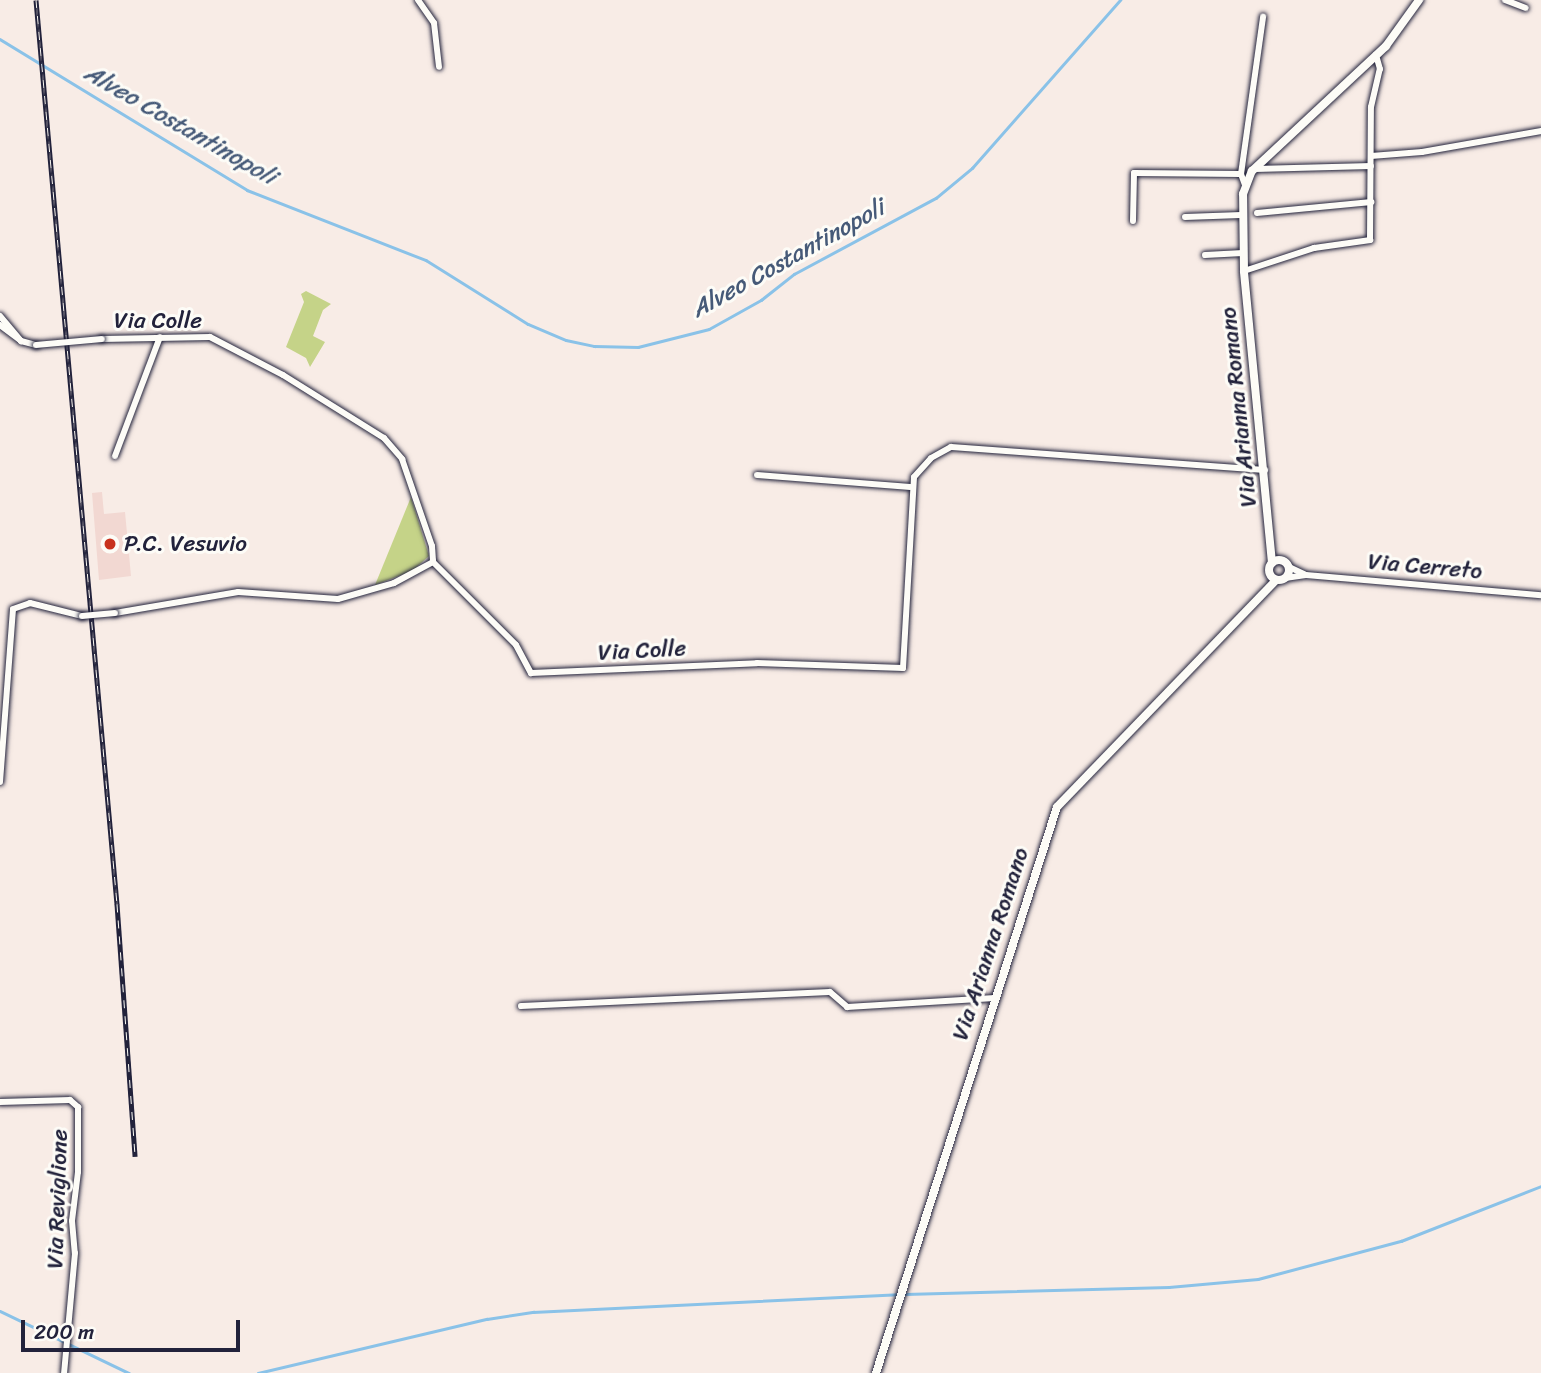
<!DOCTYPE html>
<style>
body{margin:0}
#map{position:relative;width:1541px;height:1373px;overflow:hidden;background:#f8ece6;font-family:Sriracha,sans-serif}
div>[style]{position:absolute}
.built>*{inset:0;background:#f2d8d2}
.green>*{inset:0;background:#c5d388}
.stream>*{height:2.5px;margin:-1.25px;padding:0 1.25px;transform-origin:1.25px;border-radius:1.25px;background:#8ac2e8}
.roads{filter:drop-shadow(0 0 2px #22223b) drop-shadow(0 0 2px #22223b)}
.street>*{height:6px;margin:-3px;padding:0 3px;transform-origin:3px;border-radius:3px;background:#fdfcf7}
.secondary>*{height:8px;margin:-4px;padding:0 4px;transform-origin:4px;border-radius:4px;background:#fdfcf7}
.secondary>.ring{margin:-4px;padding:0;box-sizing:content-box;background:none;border:8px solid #fdfcf7;border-radius:50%}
.rail>*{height:5px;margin-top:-2.5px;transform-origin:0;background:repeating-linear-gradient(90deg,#fdfcf7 0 8px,#22223b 0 16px);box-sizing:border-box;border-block:2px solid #22223b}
.bridges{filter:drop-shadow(0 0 2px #22223b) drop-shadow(0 0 2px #22223b)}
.street-bridge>*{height:6px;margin:-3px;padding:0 3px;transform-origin:3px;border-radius:3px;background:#fdfcf7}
.dots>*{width:19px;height:19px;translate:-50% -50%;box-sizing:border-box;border:4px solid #fdfcf7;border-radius:50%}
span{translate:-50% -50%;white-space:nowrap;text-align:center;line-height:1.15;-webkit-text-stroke:6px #fdfcf7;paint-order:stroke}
.street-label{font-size:23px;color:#22223b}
.poi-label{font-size:23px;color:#22223b}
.left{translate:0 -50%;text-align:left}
.water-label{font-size:24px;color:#465a78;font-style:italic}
.scale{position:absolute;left:21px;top:1320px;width:219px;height:32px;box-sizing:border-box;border:4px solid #22223b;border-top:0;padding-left:9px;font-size:21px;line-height:24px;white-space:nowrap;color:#22223b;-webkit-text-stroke:5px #fdfcf7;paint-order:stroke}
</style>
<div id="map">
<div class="built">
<div style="clip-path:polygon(102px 492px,104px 514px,125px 512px,131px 576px,99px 580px,92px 493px)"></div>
</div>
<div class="green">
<div style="clip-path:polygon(306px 291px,331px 304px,323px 310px,313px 336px,325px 342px,310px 367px,306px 358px,286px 347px,304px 302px,301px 294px)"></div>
<div style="clip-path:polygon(411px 497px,429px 556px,412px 571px,375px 585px)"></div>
</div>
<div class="stream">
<div style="left:0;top:39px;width:289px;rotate:31.4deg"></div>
<div style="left:247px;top:190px;width:192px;rotate:21.4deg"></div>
<div style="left:426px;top:260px;width:120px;rotate:32.1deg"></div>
<div style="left:528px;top:324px;width:41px;rotate:22.8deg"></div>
<div style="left:566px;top:340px;width:29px;rotate:12deg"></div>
<div style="left:594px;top:346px;width:44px;rotate:1.3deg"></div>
<div style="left:638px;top:347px;width:73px;rotate:-14.2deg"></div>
<div style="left:709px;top:329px;width:60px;rotate:-29.1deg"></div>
<div style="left:761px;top:300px;width:42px;rotate:-38.2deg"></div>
<div style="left:794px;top:274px;width:161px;rotate:-28.2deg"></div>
<div style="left:936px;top:198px;width:47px;rotate:-39.8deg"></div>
<div style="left:972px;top:168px;width:224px;rotate:-48.6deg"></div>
<div style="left:905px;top:1294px;width:264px;rotate:-1.5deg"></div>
<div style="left:1169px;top:1287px;width:89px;rotate:-5.1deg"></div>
<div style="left:1258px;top:1279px;width:148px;rotate:-14.9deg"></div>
<div style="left:1401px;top:1241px;width:150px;rotate:-21.4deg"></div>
<div style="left:0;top:1311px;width:143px;rotate:25.7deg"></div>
<div style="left:258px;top:1373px;width:235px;rotate:-13.3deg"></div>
<div style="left:487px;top:1319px;width:47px;rotate:-8.7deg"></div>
<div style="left:533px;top:1312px;width:365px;rotate:-2.8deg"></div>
</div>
<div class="roads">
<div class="street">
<div style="left:418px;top:0;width:28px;rotate:55deg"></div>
<div style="left:434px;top:23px;width:44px;rotate:83.5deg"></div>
<div style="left:1505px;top:0;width:22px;rotate:21deg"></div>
<div style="left:1371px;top:156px;width:51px;rotate:-4.5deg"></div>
<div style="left:1422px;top:152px;width:121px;rotate:-10deg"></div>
<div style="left:1255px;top:169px;width:116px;rotate:-1.5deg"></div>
<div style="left:1245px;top:185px;width:12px;rotate:-110deg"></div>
<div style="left:1241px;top:174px;width:159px;rotate:-82deg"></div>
<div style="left:1257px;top:213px;width:115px;rotate:-5.5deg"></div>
<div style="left:1185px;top:217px;width:56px;rotate:-2deg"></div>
<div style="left:1133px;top:221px;width:48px;rotate:-88.8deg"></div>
<div style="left:1134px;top:173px;width:107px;rotate:0.5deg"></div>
<div style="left:1205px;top:255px;width:38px;rotate:-3deg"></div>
<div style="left:1244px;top:271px;width:74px;rotate:-18.2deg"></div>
<div style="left:1314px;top:248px;width:57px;rotate:-8.1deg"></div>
<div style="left:1370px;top:240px;width:133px;rotate:-89.6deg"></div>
<div style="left:1371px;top:107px;width:39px;rotate:-77deg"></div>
<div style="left:1380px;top:69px;width:15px;rotate:-106deg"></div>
<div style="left:0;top:316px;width:33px;rotate:50deg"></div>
<div style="left:0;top:325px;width:26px;rotate:37deg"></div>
<div style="left:21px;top:341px;width:16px;rotate:15deg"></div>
<div style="left:102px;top:339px;width:108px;rotate:-1.1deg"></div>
<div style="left:210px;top:337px;width:82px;rotate:27.5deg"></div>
<div style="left:283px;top:375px;width:119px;rotate:32deg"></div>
<div style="left:384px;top:438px;width:28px;rotate:49deg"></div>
<div style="left:402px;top:459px;width:92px;rotate:71deg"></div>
<div style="left:432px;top:546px;width:16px;rotate:86deg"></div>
<div style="left:433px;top:562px;width:117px;rotate:45deg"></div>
<div style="left:516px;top:645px;width:32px;rotate:62deg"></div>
<div style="left:531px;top:673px;width:226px;rotate:-2.5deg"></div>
<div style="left:757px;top:663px;width:146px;rotate:2deg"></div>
<div style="left:903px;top:668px;width:191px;rotate:-86.7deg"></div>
<div style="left:914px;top:477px;width:25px;rotate:-48deg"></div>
<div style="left:931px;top:458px;width:23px;rotate:-29deg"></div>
<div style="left:951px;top:447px;width:315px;rotate:4.2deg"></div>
<div style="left:115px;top:456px;width:127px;rotate:-69.3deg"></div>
<div style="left:757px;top:475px;width:154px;rotate:4.5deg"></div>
<div style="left:1289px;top:567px;width:17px;rotate:25deg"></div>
<div style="left:1285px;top:578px;width:21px;rotate:-8deg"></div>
<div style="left:1306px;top:575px;width:236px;rotate:4.9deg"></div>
<div style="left:115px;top:613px;width:125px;rotate:-9.7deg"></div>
<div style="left:238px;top:592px;width:100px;rotate:4deg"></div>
<div style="left:338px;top:599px;width:58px;rotate:-15.9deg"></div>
<div style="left:394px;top:583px;width:44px;rotate:-28.3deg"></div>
<div style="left:0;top:782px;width:173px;rotate:-85.7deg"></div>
<div style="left:13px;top:609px;width:18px;rotate:-19deg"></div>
<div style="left:30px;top:603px;width:54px;rotate:14deg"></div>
<div style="left:521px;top:1006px;width:309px;rotate:-2.6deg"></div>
<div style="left:830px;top:992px;width:23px;rotate:41deg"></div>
<div style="left:847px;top:1007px;width:148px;rotate:-3.5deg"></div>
<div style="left:0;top:1102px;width:70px;rotate:-1.6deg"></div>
<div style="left:70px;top:1100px;width:11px;rotate:41deg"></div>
<div style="left:78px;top:1107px;width:65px;rotate:90deg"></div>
<div style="left:78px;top:1172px;width:49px;rotate:97deg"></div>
<div style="left:72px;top:1221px;width:32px;rotate:85deg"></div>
<div style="left:75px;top:1253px;width:121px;rotate:95.2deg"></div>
</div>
<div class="secondary">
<div class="ring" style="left:1269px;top:560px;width:12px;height:12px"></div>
<div style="left:1272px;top:563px;width:293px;rotate:-95.5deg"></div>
<div style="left:1244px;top:271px;width:77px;rotate:-90.7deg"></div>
<div style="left:1243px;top:194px;width:25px;rotate:-69deg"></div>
<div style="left:1252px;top:171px;width:183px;rotate:-43deg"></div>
<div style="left:1386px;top:46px;width:57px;rotate:-54.3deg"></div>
<div style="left:876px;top:1373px;width:594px;rotate:-72.27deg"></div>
<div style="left:1057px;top:807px;width:315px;rotate:-46deg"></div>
</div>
</div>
<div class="rail">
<div style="left:36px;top:0;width:908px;rotate:84.88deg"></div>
<div style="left:117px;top:904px;width:253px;rotate:85.9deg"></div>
</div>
<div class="bridges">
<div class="street-bridge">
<div style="left:36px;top:345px;width:66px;rotate:-5.2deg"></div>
<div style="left:82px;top:616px;width:33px;rotate:-5deg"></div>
</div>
</div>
<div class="dots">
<div style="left:110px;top:544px;background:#c8321e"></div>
</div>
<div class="street-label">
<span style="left:158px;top:321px">Via Colle</span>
<span style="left:1239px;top:407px;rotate:-96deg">Via Arianna Romano</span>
<span style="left:1425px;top:567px;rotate:5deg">Via Cerreto</span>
<span style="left:642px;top:651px;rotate:-3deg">Via Colle</span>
<span style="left:991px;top:944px;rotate:-72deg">Via Arianna Romano</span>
<span style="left:58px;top:1199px;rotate:-88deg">Via Reviglione</span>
</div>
<div class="poi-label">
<span class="left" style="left:124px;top:544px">P.C. Vesuvio</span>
</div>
<div class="water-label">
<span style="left:180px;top:125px;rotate:30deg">Alveo Costantinopoli</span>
<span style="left:788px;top:259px;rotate:-29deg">Alveo Costantinopoli</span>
</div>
<div class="scale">200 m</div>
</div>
